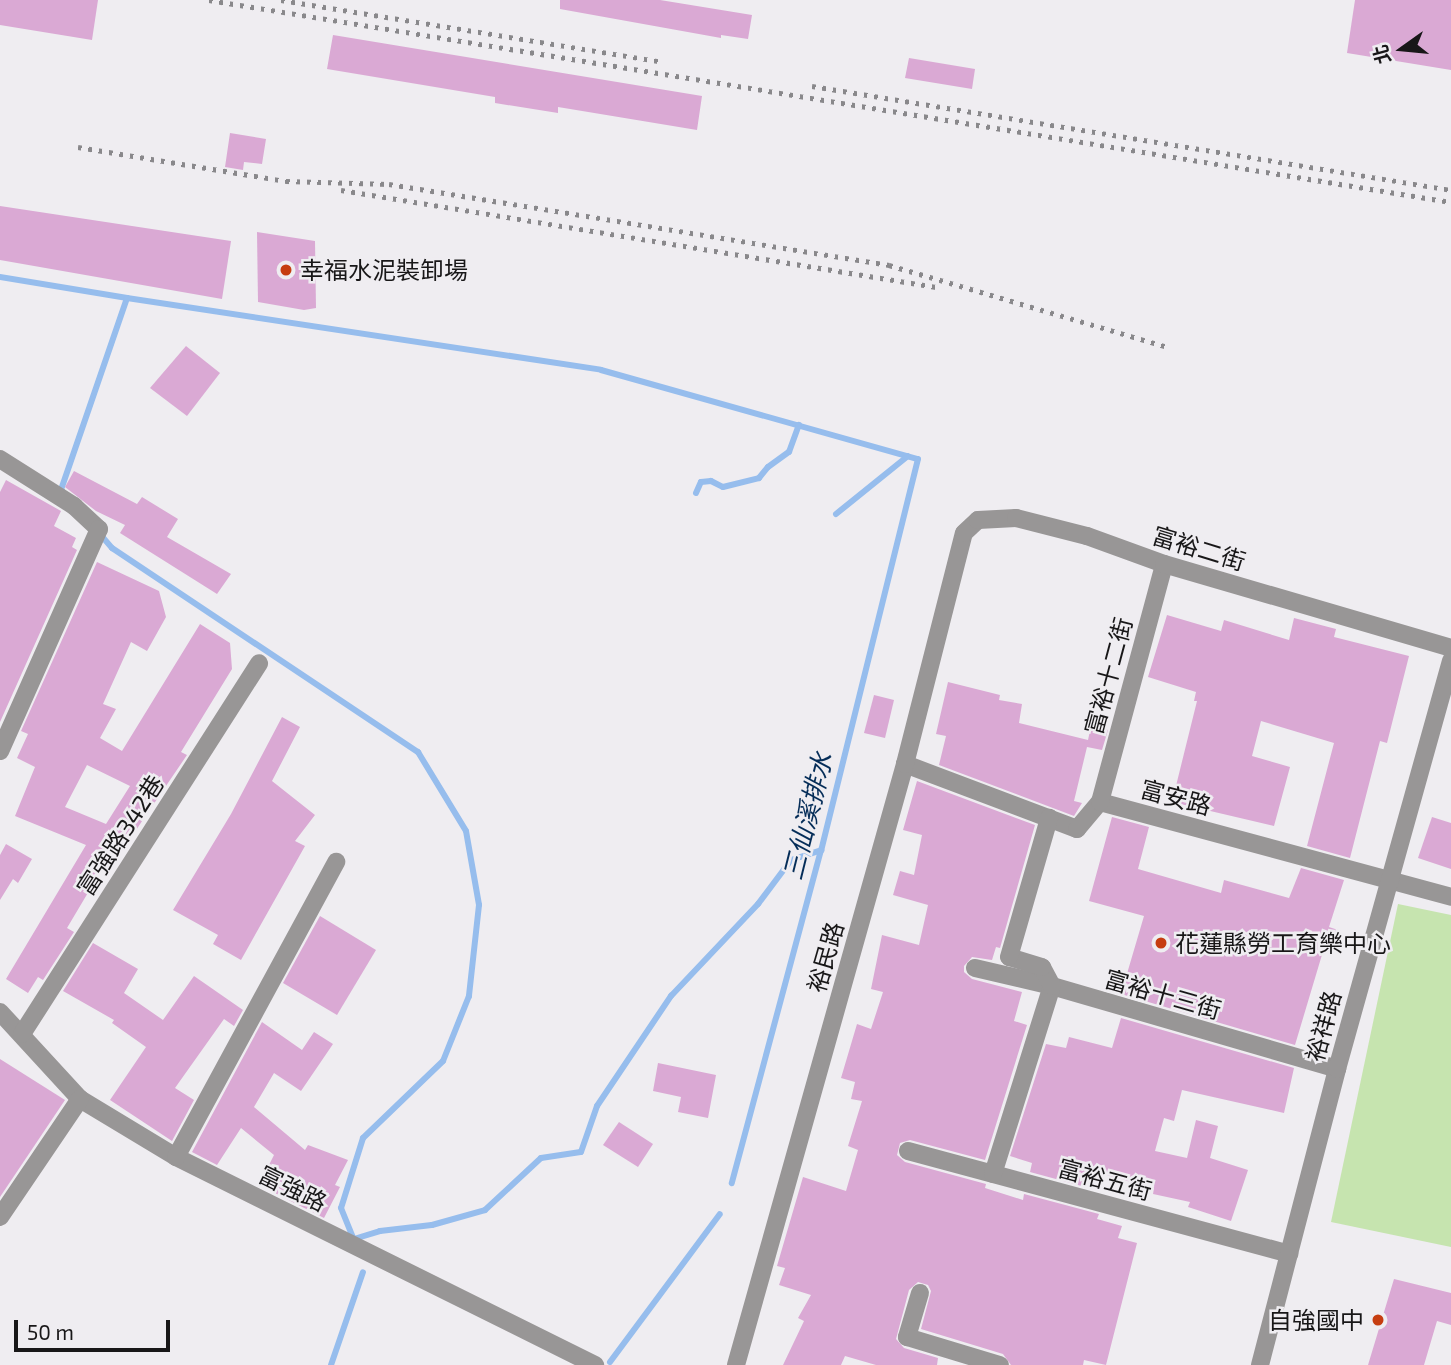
<!DOCTYPE html>
<meta charset="utf-8">
<style>
body{margin:0}
#map{position:relative;width:1451px;height:1365px;overflow:hidden;background:#efedf1;font-family:"Exo 2","Noto Sans TC",sans-serif}
div>[style]{position:absolute}
.green>*{inset:0;background:#c6e4af}
.stream>*{height:6px;margin:-3px;padding:0 3px;transform-origin:3px;border-radius:3px;background:#96bded}
.building>*{inset:0;background:#daa9d4}
.minor>*{height:18px;margin:-9px;padding:0 9px;transform-origin:9px;border-radius:9px;background:#989696}
.rail>*{height:5px;margin-top:-2.5px;transform-origin:0;background:repeating-linear-gradient(90deg,#89888b 0 3.5px,transparent 0 10.5px)}
.dots>*{width:19px;height:19px;translate:-50% -50%;box-sizing:border-box;border:4px solid #efedf1;border-radius:50%}
span{translate:-50% -50%;white-space:nowrap;text-align:center;line-height:1.15;-webkit-text-stroke:5px #efedf1;paint-order:stroke}
.poi-label{font-size:24px;color:#181718}
.left{translate:0 -50%;text-align:left}
.right{translate:-100% -50%;text-align:right}
.street-label{font-size:24px;color:#181718}
.water-label{font-size:26px;color:#052d58;font-style:italic}
.north{position:absolute;left:1367px;top:14px;width:70px;height:70px;-webkit-text-stroke:5px #efedf1;paint-order:stroke;rotate:255deg;font-size:19px;font-weight:700;line-height:28px;text-align:center;color:#181718}
.north::after{content:'';display:block;margin:auto;width:24px;height:32px;background:#181718;clip-path:polygon(50% 0,100% 100%,50% 72%,0 100%)}
.scale{position:absolute;left:14px;top:1320px;width:156px;height:32px;box-sizing:border-box;border:4px solid #181718;border-top:0;padding-left:9px;font-size:21px;line-height:24px;white-space:nowrap;color:#181718;-webkit-text-stroke:5px #efedf1;paint-order:stroke}
</style>
<div id="map">
<div class="green">
<div style="clip-path:polygon(1398px 904px,1451px 915px,1451px 1247px,1331px 1222px)"></div>
</div>
<div class="stream">
<div style="left:0;top:277px;width:129px;rotate:9.4deg"></div>
<div style="left:127px;top:298px;width:203px;rotate:109deg"></div>
<div style="left:61px;top:490px;width:4px;rotate:45deg"></div>
<div style="left:127px;top:298px;width:479px;rotate:8.6deg"></div>
<div style="left:601px;top:370px;width:329px;rotate:15.7deg"></div>
<div style="left:918px;top:459px;width:403px;rotate:103.9deg"></div>
<div style="left:821px;top:850px;width:345px;rotate:105deg"></div>
<div style="left:696px;top:493px;width:12px;rotate:-66deg"></div>
<div style="left:701px;top:482px;width:10px;rotate:-6deg"></div>
<div style="left:711px;top:481px;width:13px;rotate:27deg"></div>
<div style="left:723px;top:487px;width:37px;rotate:-14deg"></div>
<div style="left:759px;top:478px;width:14px;rotate:-51deg"></div>
<div style="left:768px;top:467px;width:26px;rotate:-36deg"></div>
<div style="left:789px;top:452px;width:29px;rotate:-70deg"></div>
<div style="left:836px;top:514px;width:92px;rotate:-38.9deg"></div>
<div style="left:99px;top:533px;width:20px;rotate:49deg"></div>
<div style="left:112px;top:548px;width:368px;rotate:33.7deg"></div>
<div style="left:418px;top:752px;width:92px;rotate:58.7deg"></div>
<div style="left:466px;top:831px;width:75px;rotate:80deg"></div>
<div style="left:479px;top:905px;width:92px;rotate:96.3deg"></div>
<div style="left:469px;top:996px;width:70px;rotate:111.8deg"></div>
<div style="left:443px;top:1061px;width:111px;rotate:136.1deg"></div>
<div style="left:363px;top:1138px;width:73px;rotate:107.4deg"></div>
<div style="left:341px;top:1208px;width:35px;rotate:68deg"></div>
<div style="left:354px;top:1239px;width:27px;rotate:-17deg"></div>
<div style="left:380px;top:1231px;width:52px;rotate:-6.6deg"></div>
<div style="left:432px;top:1225px;width:55px;rotate:-15.8deg"></div>
<div style="left:485px;top:1210px;width:76px;rotate:-42.9deg"></div>
<div style="left:541px;top:1158px;width:40px;rotate:-8.5deg"></div>
<div style="left:581px;top:1152px;width:49px;rotate:-70.8deg"></div>
<div style="left:597px;top:1106px;width:133px;rotate:-56.1deg"></div>
<div style="left:671px;top:996px;width:127px;rotate:-46.6deg"></div>
<div style="left:758px;top:904px;width:55px;rotate:-53.1deg"></div>
<div style="left:791px;top:860px;width:32px;rotate:-18deg"></div>
<div style="left:610px;top:1362px;width:184px;rotate:-53.4deg"></div>
<div style="left:331px;top:1365px;width:98px;rotate:-71deg"></div>
</div>
<div class="building">
<div style="clip-path:polygon(0 0,98px 0,92px 40px,0 25px)"></div>
<div style="clip-path:polygon(560px 0,660px 0,752px 15px,748px 39px,721px 35px,721px 38px,560px 9px)"></div>
<div style="clip-path:polygon(1355px 0,1451px 0,1451px 70px,1347px 53px)"></div>
<div style="clip-path:polygon(333px 35px,702px 96px,697px 130px,558px 107px,558px 113px,495px 103px,495px 97px,327px 69px)"></div>
<div style="clip-path:polygon(909px 58px,975px 69px,972px 89px,905px 78px)"></div>
<div style="clip-path:polygon(230px 133px,266px 139px,262px 164px,244px 162px,243px 170px,225px 167px)"></div>
<div style="clip-path:polygon(0 206px,231px 241px,222px 299px,0 260px)"></div>
<div style="clip-path:polygon(257px 232px,315px 241px,316px 308px,304px 310px,258px 302px)"></div>
<div style="clip-path:polygon(186px 346px,220px 373px,187px 416px,150px 388px)"></div>
<div style="clip-path:polygon(74px 471px,137px 504px,142px 497px,178px 519px,167px 537px,231px 574px,217px 594px,120px 533px,125px 525px,96px 511px,65px 487px)"></div>
<div style="clip-path:polygon(6px 480px,61px 511px,54px 526px,76px 538px,72px 547px,77px 550px,0 722px,0 492px)"></div>
<div style="clip-path:polygon(evenodd,97px 562px,159px 591px,166px 617px,147px 651px,131px 642px,103px 704px,116px 709px,100px 738px,122px 751px,200px 624px,230px 643px,232px 669px,181px 752px,187px 755px,117px 858px,111px 854px,67px 928px,74px 932px,43px 980px,38px 977px,28px 993px,6px 979px,86px 845px,15px 816px,35px 767px,17px 758px,28px 734px,21px 731px,97px 562px,87px 765px,130px 786px,106px 824px,65px 807px,87px 765px)"></div>
<div style="clip-path:polygon(1167px 615px,1221px 631px,1224px 620px,1289px 640px,1294px 618px,1336px 629px,1334px 637px,1409px 656px,1387px 743px,1380px 741px,1350px 858px,1307px 846px,1334px 743px,1261px 721px,1252px 756px,1290px 767px,1274px 826px,1172px 802px,1197px 701px,1194px 701px,1196px 692px,1148px 677px)"></div>
<div style="clip-path:polygon(948px 682px,1000px 695px,999px 700px,1022px 704px,1019px 723px,1088px 740px,1091px 726px,1108px 730px,1102px 750px,1087px 747px,1074px 801px,1082px 803px,1074px 816px,939px 765px,946px 736px,936px 734px)"></div>
<div style="clip-path:polygon(874px 695px,894px 700px,885px 738px,864px 733px)"></div>
<div style="clip-path:polygon(282px 717px,300px 727px,272px 781px,315px 815px,295px 841px,305px 846px,241px 960px,213px 944px,218px 935px,173px 910px,231px 814px)"></div>
<div style="clip-path:polygon(917px 781px,1035px 825px,1000px 948px,996px 947px,992px 960px,972px 957px,964px 966px,964px 972px,972px 979px,1022px 992px,1014px 1021px,1027px 1025px,985px 1160px,910px 1140px,900px 1143px,897px 1155px,905px 1162px,986px 1184px,985px 1188px,1023px 1200px,1024px 1194px,1099px 1214px,1097px 1219px,1122px 1226px,1118px 1238px,1137px 1243px,1106px 1365px,1084px 1360px,1083px 1365px,1011px 1365px,1003px 1354px,921px 1329px,931px 1291px,928px 1285px,918px 1282px,909px 1290px,896px 1339px,904px 1348px,938px 1358px,937px 1365px,876px 1365px,845px 1356px,841px 1365px,783px 1365px,804px 1321px,798px 1318px,811px 1295px,779px 1285px,785px 1268px,777px 1266px,803px 1177px,846px 1191px,858px 1150px,848px 1146px,862px 1101px,851px 1099px,855px 1082px,841px 1078px,857px 1024px,871px 1029px,883px 992px,871px 989px,882px 935px,919px 945px,928px 905px,893px 895px,900px 871px,914px 875px,922px 835px,903px 830px)"></div>
<div style="clip-path:polygon(1112px 817px,1149px 827px,1138px 869px,1221px 893px,1224px 880px,1289px 898px,1301px 868px,1344px 880px,1329px 927px,1341px 931px,1335px 951px,1324px 948px,1295px 1045px,1121px 994px,1144px 916px,1089px 901px)"></div>
<div style="clip-path:polygon(1432px 817px,1451px 823px,1451px 869px,1418px 858px)"></div>
<div style="clip-path:polygon(6px 844px,32px 859px,18px 883px,13px 879px,0 900px,0 855px)"></div>
<div style="clip-path:polygon(320px 916px,376px 950px,337px 1015px,283px 983px)"></div>
<div style="clip-path:polygon(93px 943px,138px 969px,124px 993px,163px 1020px,194px 976px,243px 1010px,234px 1026px,224px 1019px,175px 1088px,194px 1100px,172px 1141px,110px 1100px,146px 1047px,112px 1023px,114px 1020px,63px 991px)"></div>
<div style="clip-path:polygon(1121px 1018px,1294px 1068px,1284px 1113px,1182px 1090px,1174px 1121px,1164px 1118px,1155px 1151px,1187px 1158px,1196px 1120px,1218px 1126px,1210px 1158px,1248px 1170px,1231px 1221px,1188px 1207px,1190px 1202px,1153px 1194px,1154px 1188px,1093px 1172px,1089px 1188px,1030px 1172px,1032px 1163px,1010px 1156px,1046px 1044px,1066px 1048px,1069px 1037px,1112px 1048px)"></div>
<div style="clip-path:polygon(262px 1022px,302px 1050px,314px 1032px,333px 1044px,301px 1091px,274px 1073px,254px 1107px,305px 1150px,308px 1145px,348px 1160px,335px 1185px,340px 1187px,324px 1218px,259px 1185px,274px 1155px,241px 1128px,217px 1165px,192px 1152px)"></div>
<div style="clip-path:polygon(0 1059px,65px 1100px,0 1197px)"></div>
<div style="clip-path:polygon(658px 1063px,716px 1075px,708px 1118px,678px 1112px,681px 1097px,653px 1091px)"></div>
<div style="clip-path:polygon(619px 1122px,653px 1144px,638px 1167px,603px 1145px)"></div>
<div style="clip-path:polygon(1394px 1279px,1451px 1293px,1451px 1325px,1437px 1321px,1424px 1365px,1368px 1365px)"></div>
</div>
<div class="minor">
<div style="left:0;top:459px;width:88px;rotate:32.4deg"></div>
<div style="left:74px;top:506px;width:34px;rotate:43deg"></div>
<div style="left:99px;top:529px;width:243px;rotate:114deg"></div>
<div style="left:905px;top:764px;width:184px;rotate:20.7deg"></div>
<div style="left:1077px;top:829px;width:35px;rotate:-50deg"></div>
<div style="left:1100px;top:802px;width:364px;rotate:15.1deg"></div>
<div style="left:1100px;top:802px;width:246px;rotate:-74.9deg"></div>
<div style="left:975px;top:968px;width:79px;rotate:13.2deg"></div>
<div style="left:1052px;top:986px;width:297px;rotate:16.2deg"></div>
<div style="left:0;top:1012px;width:118px;rotate:47.4deg"></div>
<div style="left:80px;top:1099px;width:112px;rotate:31.1deg"></div>
<div style="left:176px;top:1157px;width:468px;rotate:26.4deg"></div>
<div style="left:22px;top:1034px;width:440px;rotate:-57.4deg"></div>
<div style="left:908px;top:1151px;width:395px;rotate:15.1deg"></div>
<div style="left:176px;top:1157px;width:336px;rotate:-61.5deg"></div>
<div style="left:993px;top:1174px;width:197px;rotate:-72.6deg"></div>
<div style="left:1052px;top:986px;width:21px;rotate:-118deg"></div>
<div style="left:1042px;top:967px;width:34px;rotate:-163deg"></div>
<div style="left:1009px;top:957px;width:145px;rotate:-73.9deg"></div>
<div style="left:0;top:1217px;width:143px;rotate:-55.9deg"></div>
<div style="left:920px;top:1293px;width:46px;rotate:106.5deg"></div>
<div style="left:907px;top:1337px;width:97px;rotate:16.8deg"></div>
<div style="left:736px;top:1365px;width:624px;rotate:-74.29deg"></div>
<div style="left:905px;top:764px;width:238px;rotate:-75.7deg"></div>
<div style="left:964px;top:533px;width:19px;rotate:-43deg"></div>
<div style="left:978px;top:520px;width:38px;rotate:-3deg"></div>
<div style="left:1016px;top:518px;width:73px;rotate:14.2deg"></div>
<div style="left:1087px;top:536px;width:82px;rotate:20deg"></div>
<div style="left:1164px;top:564px;width:299px;rotate:16.3deg"></div>
<div style="left:1260px;top:1365px;width:306px;rotate:-75.4deg"></div>
<div style="left:1337px;top:1069px;width:424px;rotate:-74.4deg"></div>
</div>
<div class="rail">
<div style="left:209px;top:0;width:1258px;rotate:9.24deg"></div>
<div style="left:281px;top:0;width:387px;rotate:9.2deg"></div>
<div style="left:812px;top:86px;width:647px;rotate:9.24deg"></div>
<div style="left:78px;top:147px;width:211px;rotate:9.3deg"></div>
<div style="left:286px;top:181px;width:103px;rotate:1.7deg"></div>
<div style="left:389px;top:184px;width:507px;rotate:9.2deg"></div>
<div style="left:889px;top:265px;width:291px;rotate:16.4deg"></div>
<div style="left:341px;top:190px;width:603px;rotate:9.26deg"></div>
</div>
<div class="dots">
<div style="left:286px;top:270px;background:#c63d10"></div>
<div style="left:1161px;top:943px;background:#c63d10"></div>
<div style="left:1378px;top:1320px;background:#c63d10"></div>
</div>
<div class="poi-label">
<span class="left" style="left:300px;top:270px">幸福水泥裝卸場</span>
<span class="left" style="left:1175px;top:943px">花蓮縣勞工育樂中心</span>
<span class="right" style="left:1364px;top:1320px">自強國中</span>
</div>
<div class="street-label">
<span style="left:1199px;top:548px;rotate:17deg">富裕二街</span>
<span style="left:1108px;top:676px;rotate:-75deg">富裕十二街</span>
<span style="left:1176px;top:797px;rotate:15deg">富安路</span>
<span style="left:120px;top:835px;rotate:-57deg">富強路342巷</span>
<span style="left:825px;top:957px;rotate:-74deg">裕民路</span>
<span style="left:1163px;top:994px;rotate:16deg">富裕十三街</span>
<span style="left:1323px;top:1026px;rotate:-75deg">裕祥路</span>
<span style="left:1105px;top:1179px;rotate:15deg">富裕五街</span>
<span style="left:293px;top:1188px;rotate:26deg">富強路</span>
</div>
<div class="water-label">
<span style="left:807px;top:816px;rotate:-76deg">三仙溪排水</span>
</div>
<div class="north">北</div>
<div class="scale">50 m</div>
</div>
